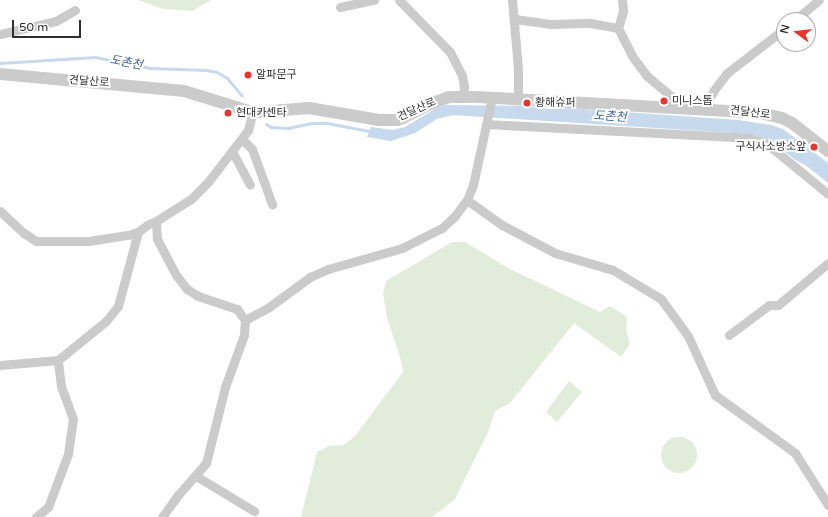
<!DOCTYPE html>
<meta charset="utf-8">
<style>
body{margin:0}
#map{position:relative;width:828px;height:517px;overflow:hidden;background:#fff;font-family:"Varela Round","Noto Sans KR",sans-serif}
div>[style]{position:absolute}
.green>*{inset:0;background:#e2ecdb}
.round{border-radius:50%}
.water>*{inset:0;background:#c7d9ec}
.stream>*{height:3px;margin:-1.5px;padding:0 1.5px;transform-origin:1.5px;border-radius:1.5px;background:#c7d9ec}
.minor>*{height:9px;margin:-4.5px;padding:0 4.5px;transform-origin:4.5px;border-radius:4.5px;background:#cbcbcb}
.tertiary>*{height:12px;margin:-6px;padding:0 6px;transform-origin:6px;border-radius:6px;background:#cbcbcb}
.dots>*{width:11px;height:11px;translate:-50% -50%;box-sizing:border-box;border:2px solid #fff;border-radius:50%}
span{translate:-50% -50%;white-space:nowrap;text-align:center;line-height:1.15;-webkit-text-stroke:4px #fff;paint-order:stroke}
.poi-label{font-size:11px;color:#2e2e2e}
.left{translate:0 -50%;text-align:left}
.right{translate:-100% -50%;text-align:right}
.street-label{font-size:11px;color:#2e2e2e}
.water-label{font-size:12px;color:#3a6592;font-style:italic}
.north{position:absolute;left:776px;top:12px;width:40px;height:40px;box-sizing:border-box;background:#fff;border:1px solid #ababab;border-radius:50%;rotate:285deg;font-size:11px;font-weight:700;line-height:16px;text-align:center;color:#2e2e2e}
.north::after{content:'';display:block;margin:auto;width:14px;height:18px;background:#e9352c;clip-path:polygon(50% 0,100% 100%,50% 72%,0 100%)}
.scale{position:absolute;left:12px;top:20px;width:69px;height:18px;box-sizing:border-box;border:2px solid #2e2e2e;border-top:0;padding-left:5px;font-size:12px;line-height:14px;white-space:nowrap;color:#2e2e2e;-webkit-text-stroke:3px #fff;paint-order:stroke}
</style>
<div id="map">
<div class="green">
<div style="clip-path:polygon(138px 0,211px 0,192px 11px,163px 9px)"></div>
<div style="clip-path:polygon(452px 242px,465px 242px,510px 269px,600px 312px,610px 306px,627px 317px,626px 330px,630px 344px,621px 357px,574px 323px,510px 403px,495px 411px,489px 430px,455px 499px,432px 517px,301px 517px,317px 452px,329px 446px,344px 445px,355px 436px,403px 372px,400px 357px,387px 318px,383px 293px,386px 281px)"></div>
<div style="clip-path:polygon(569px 381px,582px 392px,557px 422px,546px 412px)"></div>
<div class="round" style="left:661px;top:437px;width:36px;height:36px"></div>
</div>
<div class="water">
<div style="clip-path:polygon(446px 105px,526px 106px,546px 109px,569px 108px,738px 120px,771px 125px,783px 129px,828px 163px,828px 183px,808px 167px,794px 159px,771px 140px,749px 134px,453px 115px,437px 119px,415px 133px,391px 141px,367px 137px,371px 127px,393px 130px,405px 127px,436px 108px)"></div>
</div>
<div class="stream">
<div style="left:0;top:63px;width:95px;rotate:-3.6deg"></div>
<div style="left:95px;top:57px;width:56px;rotate:11.3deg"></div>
<div style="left:150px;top:68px;width:56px;rotate:2deg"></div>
<div style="left:206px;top:70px;width:11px;rotate:10deg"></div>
<div style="left:217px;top:72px;width:12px;rotate:31deg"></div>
<div style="left:227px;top:78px;width:23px;rotate:50deg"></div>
<div style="left:266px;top:124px;width:6px;rotate:31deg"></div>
<div style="left:271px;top:127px;width:17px;rotate:3deg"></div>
<div style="left:288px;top:128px;width:24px;rotate:-12deg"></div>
<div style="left:311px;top:123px;width:16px"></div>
<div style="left:327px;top:123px;width:48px;rotate:10.8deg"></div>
</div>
<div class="minor">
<div style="left:399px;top:0;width:73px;rotate:45.6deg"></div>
<div style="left:450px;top:52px;width:27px;rotate:63deg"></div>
<div style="left:462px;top:76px;width:10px;rotate:79deg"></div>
<div style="left:464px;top:86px;width:11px;rotate:95deg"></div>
<div style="left:512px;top:0;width:68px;rotate:85deg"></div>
<div style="left:518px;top:68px;width:31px;rotate:90deg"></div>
<div style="left:622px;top:0;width:11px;rotate:85deg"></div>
<div style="left:623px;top:11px;width:18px;rotate:106deg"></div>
<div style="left:618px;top:28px;width:31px;rotate:63deg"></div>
<div style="left:632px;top:56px;width:25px;rotate:53deg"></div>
<div style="left:647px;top:76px;width:35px;rotate:40deg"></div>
<div style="left:674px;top:99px;width:9px;rotate:63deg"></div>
<div style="left:340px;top:7px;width:35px;rotate:-12deg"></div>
<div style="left:515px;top:19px;width:37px;rotate:8deg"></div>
<div style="left:552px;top:24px;width:38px;rotate:-2deg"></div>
<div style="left:590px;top:23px;width:28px;rotate:10deg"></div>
<div style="left:795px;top:20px;width:31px;rotate:-40deg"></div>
<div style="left:0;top:34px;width:57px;rotate:-13.1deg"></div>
<div style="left:56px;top:21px;width:22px;rotate:-30deg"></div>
<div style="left:704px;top:109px;width:21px;rotate:-62deg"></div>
<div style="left:714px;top:90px;width:21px;rotate:-53deg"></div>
<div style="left:727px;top:73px;width:72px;rotate:-37.7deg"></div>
<div style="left:486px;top:124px;width:263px;rotate:3deg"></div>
<div style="left:749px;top:138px;width:18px;rotate:16deg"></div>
<div style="left:766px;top:143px;width:80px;rotate:39.4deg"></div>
<div style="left:242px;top:139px;width:14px;rotate:45deg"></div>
<div style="left:252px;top:149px;width:59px;rotate:70deg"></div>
<div style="left:232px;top:151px;width:38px;rotate:62deg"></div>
<div style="left:467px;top:200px;width:43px;rotate:35.5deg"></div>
<div style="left:502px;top:225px;width:60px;rotate:27.8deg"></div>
<div style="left:555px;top:253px;width:60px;rotate:16.3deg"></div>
<div style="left:613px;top:270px;width:56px;rotate:31.1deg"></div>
<div style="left:661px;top:299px;width:46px;rotate:53.9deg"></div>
<div style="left:688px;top:336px;width:65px;rotate:65.4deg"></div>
<div style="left:715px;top:395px;width:99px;rotate:35.9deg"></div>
<div style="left:795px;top:453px;width:62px;rotate:57.6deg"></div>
<div style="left:0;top:211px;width:33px;rotate:43deg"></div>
<div style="left:24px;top:233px;width:14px;rotate:34deg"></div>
<div style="left:36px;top:241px;width:53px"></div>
<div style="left:89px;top:241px;width:39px;rotate:-9deg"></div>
<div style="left:128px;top:235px;width:10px;rotate:-17deg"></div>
<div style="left:156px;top:221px;width:18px;rotate:87deg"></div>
<div style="left:157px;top:239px;width:41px;rotate:62.2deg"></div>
<div style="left:176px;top:275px;width:18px;rotate:52deg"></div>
<div style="left:187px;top:289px;width:13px;rotate:32deg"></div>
<div style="left:198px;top:296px;width:41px;rotate:18.4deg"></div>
<div style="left:237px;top:309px;width:14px;rotate:54deg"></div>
<div style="left:245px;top:320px;width:15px;rotate:94deg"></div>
<div style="left:244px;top:335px;width:55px;rotate:110.1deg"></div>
<div style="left:225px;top:387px;width:78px;rotate:104deg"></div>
<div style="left:206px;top:463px;width:43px;rotate:131.2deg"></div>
<div style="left:178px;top:495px;width:27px;rotate:126deg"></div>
<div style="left:245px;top:320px;width:27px;rotate:-28deg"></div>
<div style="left:269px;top:307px;width:51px;rotate:-36.2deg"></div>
<div style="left:310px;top:277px;width:20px;rotate:-24deg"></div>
<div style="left:328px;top:269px;width:77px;rotate:-15.8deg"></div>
<div style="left:402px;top:248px;width:45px;rotate:-26.6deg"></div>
<div style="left:442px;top:228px;width:16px;rotate:-43deg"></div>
<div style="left:454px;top:217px;width:21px;rotate:-53deg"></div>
<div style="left:467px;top:200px;width:16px;rotate:-68deg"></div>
<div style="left:473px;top:185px;width:90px;rotate:-77.8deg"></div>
<div style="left:729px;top:335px;width:50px;rotate:-36.9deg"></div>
<div style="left:769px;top:305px;width:9px"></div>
<div style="left:778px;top:305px;width:65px;rotate:-40deg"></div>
<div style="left:0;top:365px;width:58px;rotate:-4.9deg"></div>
<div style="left:58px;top:360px;width:62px;rotate:-39.1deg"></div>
<div style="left:106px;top:321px;width:19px;rotate:-51deg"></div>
<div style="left:118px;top:306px;width:77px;rotate:-74.9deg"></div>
<div style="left:138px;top:232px;width:11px;rotate:-38deg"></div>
<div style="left:147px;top:225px;width:10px;rotate:-24deg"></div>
<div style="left:156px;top:221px;width:41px;rotate:-32.2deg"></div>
<div style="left:191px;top:199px;width:24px;rotate:-45deg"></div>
<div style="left:208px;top:182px;width:66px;rotate:-52.4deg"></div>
<div style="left:248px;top:130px;width:20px;rotate:-75deg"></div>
<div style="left:196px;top:476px;width:68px;rotate:31.1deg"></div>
<div style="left:36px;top:517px;width:16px;rotate:-40deg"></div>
<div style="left:48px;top:507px;width:57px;rotate:-69.3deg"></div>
<div style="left:68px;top:454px;width:35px;rotate:-82deg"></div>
<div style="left:73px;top:419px;width:35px;rotate:-110deg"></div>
<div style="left:61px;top:386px;width:26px;rotate:-97deg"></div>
</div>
<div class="tertiary">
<div style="left:0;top:74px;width:185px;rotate:5.3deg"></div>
<div style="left:184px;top:91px;width:68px;rotate:17.1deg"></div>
<div style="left:249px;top:111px;width:10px;rotate:6deg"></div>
<div style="left:259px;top:112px;width:50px;rotate:-4.6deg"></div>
<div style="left:309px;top:108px;width:71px;rotate:9.7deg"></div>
<div style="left:379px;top:120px;width:18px"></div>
<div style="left:397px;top:120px;width:6px;rotate:-18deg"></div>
<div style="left:403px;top:118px;width:33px;rotate:-27deg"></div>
<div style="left:432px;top:103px;width:18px;rotate:-19deg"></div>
<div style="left:449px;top:97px;width:28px"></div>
<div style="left:477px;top:97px;width:283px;rotate:3.2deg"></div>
<div style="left:760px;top:113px;width:23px;rotate:13deg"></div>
<div style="left:782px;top:118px;width:11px;rotate:27deg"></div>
<div style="left:792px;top:123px;width:46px;rotate:37.9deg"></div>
</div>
<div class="dots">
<div style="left:248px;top:75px;background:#e9352c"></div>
<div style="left:664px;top:101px;background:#e9352c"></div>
<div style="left:527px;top:103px;background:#e9352c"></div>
<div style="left:228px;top:113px;background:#e9352c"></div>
<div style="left:814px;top:147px;background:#e9352c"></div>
</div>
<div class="poi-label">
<span class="left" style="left:256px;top:75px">알파문구</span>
<span class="left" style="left:672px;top:101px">미니스톱</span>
<span class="left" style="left:535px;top:103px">황해슈퍼</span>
<span class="left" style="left:236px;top:113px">현대카센타</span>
<span class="right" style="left:806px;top:147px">구식사소방소앞</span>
</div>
<div class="street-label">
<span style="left:89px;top:82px;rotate:4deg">견달산로</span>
<span style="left:417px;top:110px;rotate:-24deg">견달산로</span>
<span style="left:750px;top:113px;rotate:7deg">견달산로</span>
</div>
<div class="water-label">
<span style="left:126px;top:63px;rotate:11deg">도촌천</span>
<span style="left:610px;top:117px;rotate:3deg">도촌천</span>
</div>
<div class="north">N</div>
<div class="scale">50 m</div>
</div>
